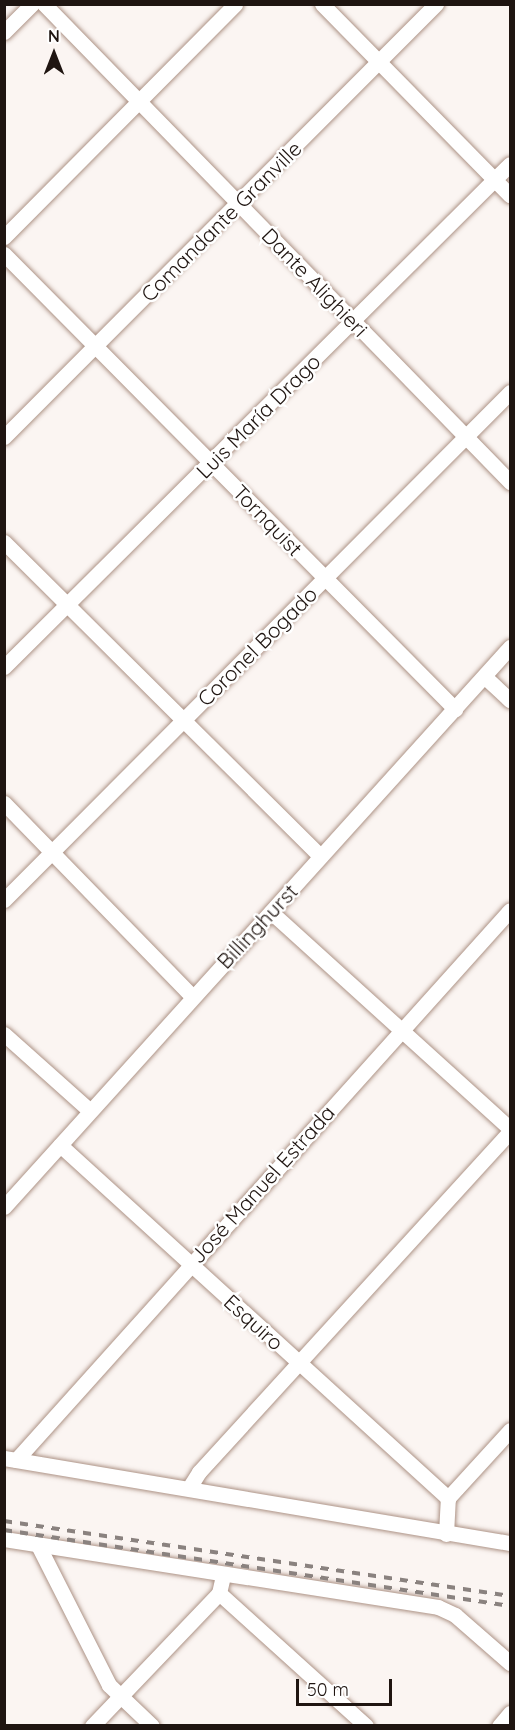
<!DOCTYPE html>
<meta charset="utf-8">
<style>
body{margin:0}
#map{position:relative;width:515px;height:1730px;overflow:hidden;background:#fbf5f2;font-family:Quicksand,sans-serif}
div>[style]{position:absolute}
.roads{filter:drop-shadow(0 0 2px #ad9386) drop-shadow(0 0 2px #ad9386)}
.minor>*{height:15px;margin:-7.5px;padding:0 7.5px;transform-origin:7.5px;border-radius:7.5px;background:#fff}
.rail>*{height:4px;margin-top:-2px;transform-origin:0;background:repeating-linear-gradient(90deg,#8a827f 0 8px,transparent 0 16px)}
span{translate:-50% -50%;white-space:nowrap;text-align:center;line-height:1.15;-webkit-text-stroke:5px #fff;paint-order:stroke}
.street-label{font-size:21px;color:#1f1511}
.frame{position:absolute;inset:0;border:6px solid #1f1511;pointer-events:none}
.north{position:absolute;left:24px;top:24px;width:60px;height:60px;-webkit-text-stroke:4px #fff;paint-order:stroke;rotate:0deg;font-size:16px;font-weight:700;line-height:24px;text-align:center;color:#1f1511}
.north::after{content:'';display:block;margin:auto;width:21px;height:27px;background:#1f1511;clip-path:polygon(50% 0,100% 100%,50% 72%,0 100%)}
.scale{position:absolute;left:296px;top:1679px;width:96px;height:27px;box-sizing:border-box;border:3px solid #1f1511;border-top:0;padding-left:8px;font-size:18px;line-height:21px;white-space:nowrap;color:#1f1511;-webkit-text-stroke:4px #fff;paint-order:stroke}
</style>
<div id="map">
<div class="roads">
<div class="minor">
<div style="left:44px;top:4px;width:668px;rotate:45.73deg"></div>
<div style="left:322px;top:4px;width:268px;rotate:45.5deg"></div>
<div style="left:4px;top:32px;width:40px;rotate:-45deg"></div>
<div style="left:4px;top:237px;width:328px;rotate:-45.2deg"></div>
<div style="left:4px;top:254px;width:641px;rotate:45.25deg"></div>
<div style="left:4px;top:437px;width:612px;rotate:-45.07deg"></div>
<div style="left:4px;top:542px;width:445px;rotate:44.8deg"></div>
<div style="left:4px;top:667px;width:713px;rotate:-44.83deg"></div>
<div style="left:485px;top:677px;width:34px;rotate:43deg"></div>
<div style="left:4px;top:803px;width:269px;rotate:45.8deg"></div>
<div style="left:4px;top:900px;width:717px;rotate:-45.11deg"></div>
<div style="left:271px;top:912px;width:323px;rotate:42.2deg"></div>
<div style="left:4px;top:1034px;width:115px;rotate:41.8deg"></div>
<div style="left:60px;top:1145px;width:525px;rotate:42.3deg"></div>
<div style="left:4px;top:1207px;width:755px;rotate:-47.9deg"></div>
<div style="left:4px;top:1458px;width:513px;rotate:9.54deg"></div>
<div style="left:16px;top:1460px;width:739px;rotate:-48.07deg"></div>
<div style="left:189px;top:1488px;width:19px;rotate:-58deg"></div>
<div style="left:199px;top:1472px;width:461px;rotate:-47.6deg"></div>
<div style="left:446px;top:1534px;width:36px;rotate:-87deg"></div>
<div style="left:448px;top:1498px;width:92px;rotate:-47.6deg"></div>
<div style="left:4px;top:1539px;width:439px;rotate:8.9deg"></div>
<div style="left:438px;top:1607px;width:19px;rotate:25deg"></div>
<div style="left:455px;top:1615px;width:73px;rotate:41.1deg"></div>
<div style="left:38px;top:1545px;width:157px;rotate:63.1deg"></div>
<div style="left:109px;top:1685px;width:59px;rotate:43.6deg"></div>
<div style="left:219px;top:1593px;width:198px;rotate:42.1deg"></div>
<div style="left:92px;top:1726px;width:184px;rotate:-46.3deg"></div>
<div style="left:219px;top:1593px;width:18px;rotate:-77deg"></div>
<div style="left:499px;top:1726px;width:17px;rotate:-50deg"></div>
</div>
</div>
<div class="rail">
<div style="left:4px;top:1521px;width:512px;rotate:8.43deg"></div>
<div style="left:4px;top:1530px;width:512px;rotate:8.54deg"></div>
</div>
<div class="street-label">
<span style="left:221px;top:221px;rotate:-45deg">Comandante Granville</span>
<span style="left:315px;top:282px;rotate:46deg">Dante Alighieri</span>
<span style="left:258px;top:416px;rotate:-45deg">Luis María Drago</span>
<span style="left:268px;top:520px;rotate:46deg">Tornquist</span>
<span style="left:257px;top:646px;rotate:-45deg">Coronel Bogado</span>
<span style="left:257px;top:926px;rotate:-47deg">Billinghurst</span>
<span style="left:262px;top:1184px;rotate:-48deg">José Manuel Estrada</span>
<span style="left:254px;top:1322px;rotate:42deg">Esquiro</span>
</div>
<div class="frame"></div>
<div class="north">N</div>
<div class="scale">50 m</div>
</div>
